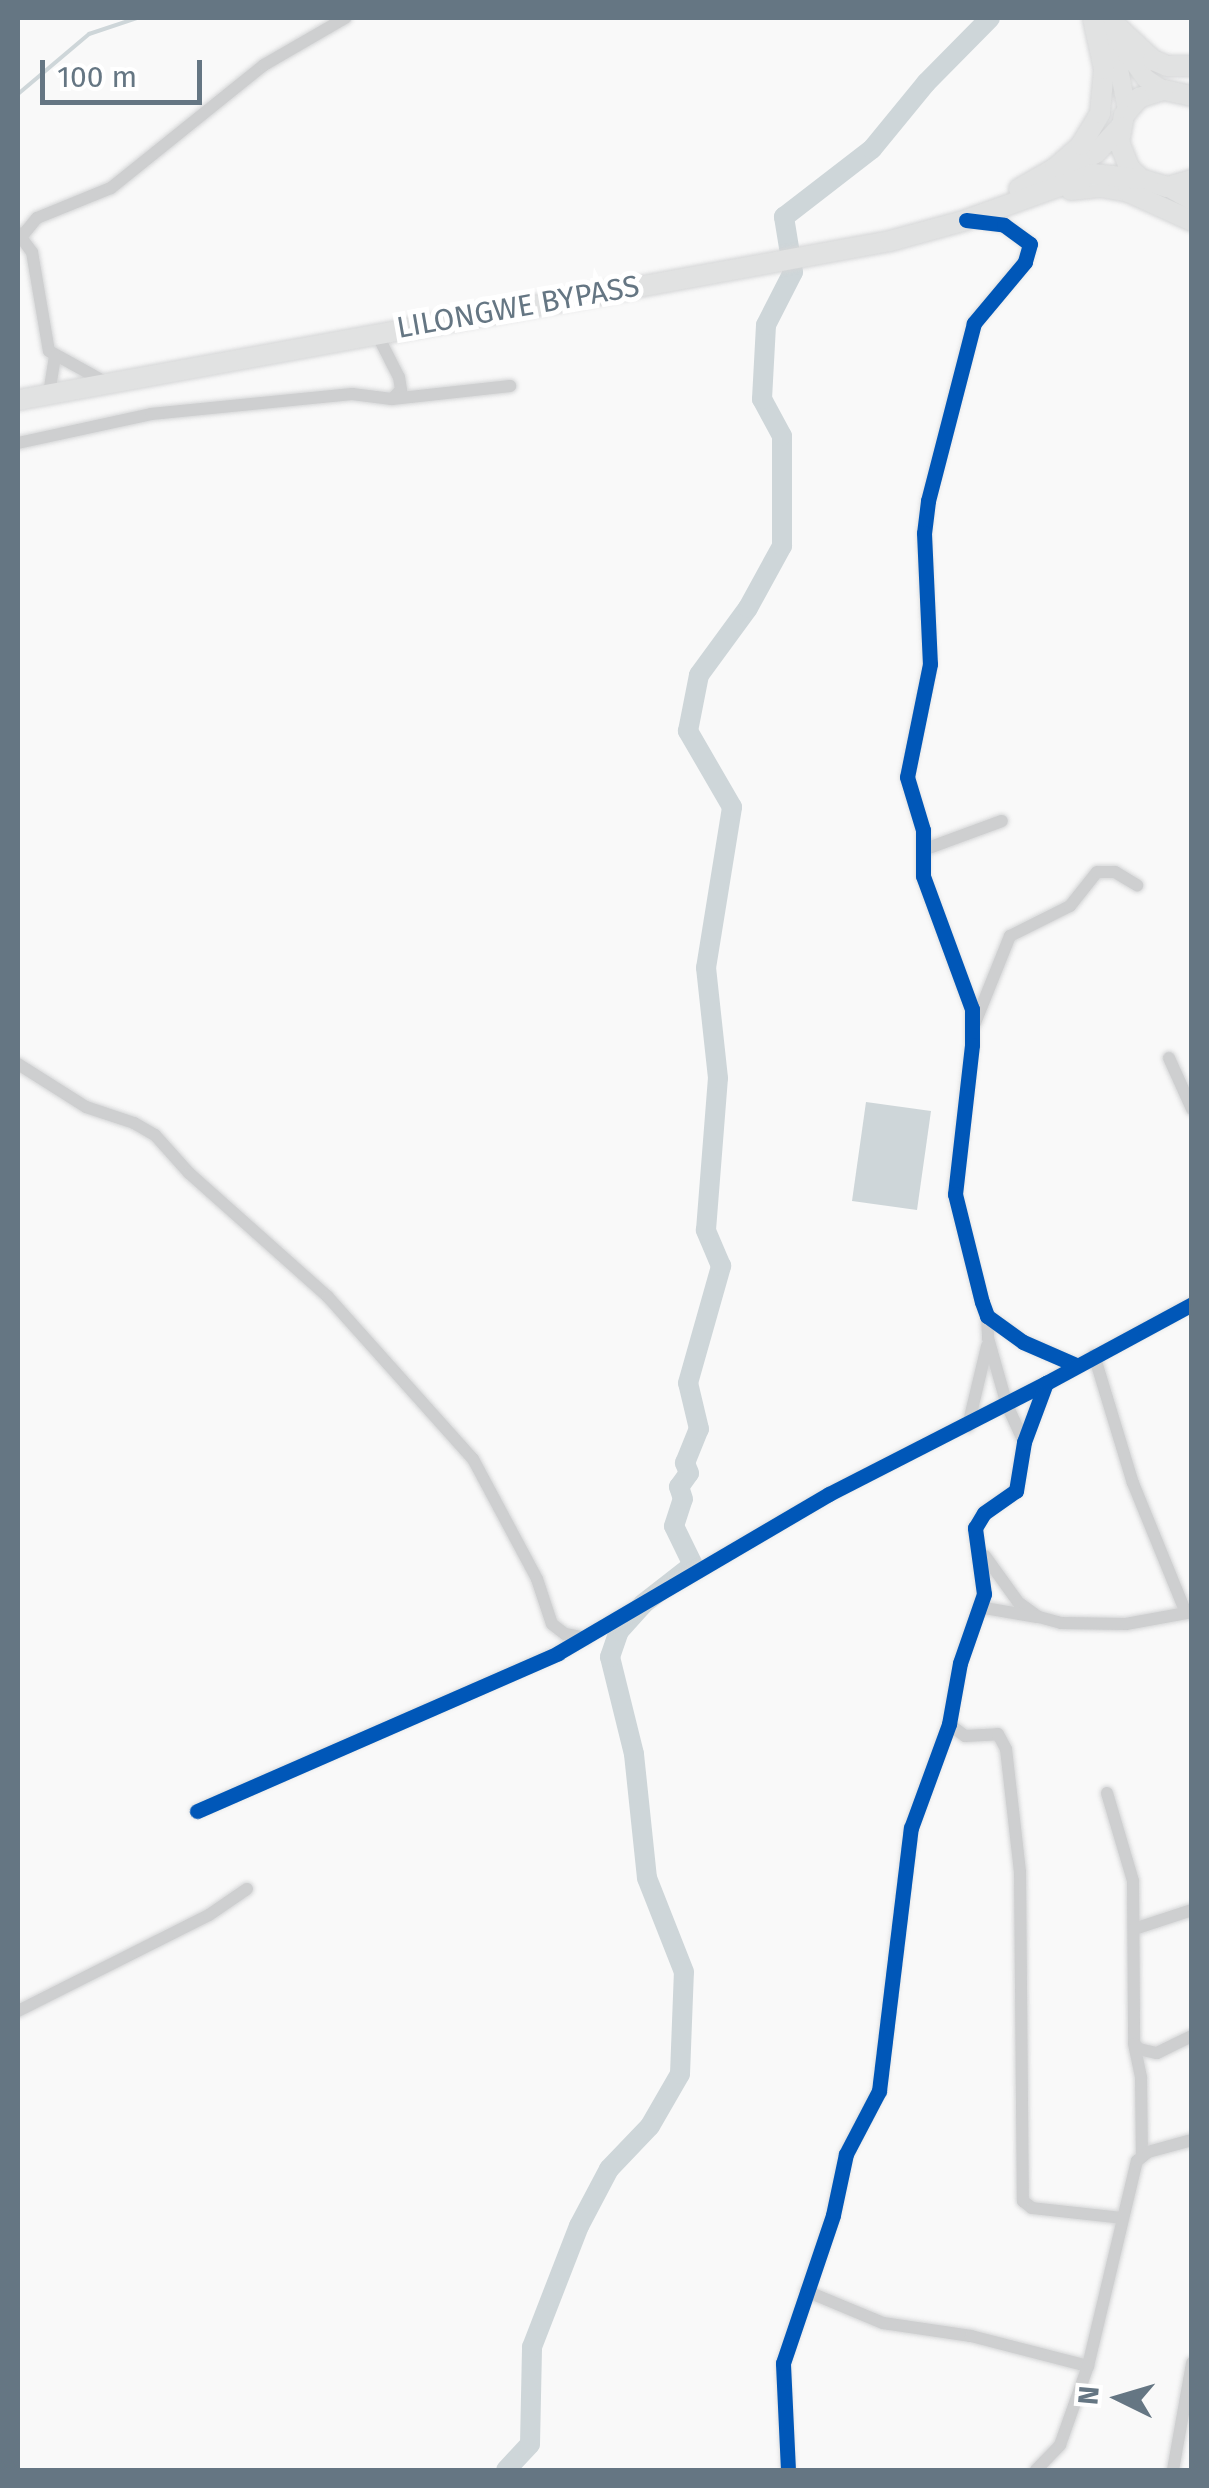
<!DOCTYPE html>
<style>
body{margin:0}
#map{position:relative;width:1209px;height:2488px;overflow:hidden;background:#f9f9f9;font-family:"Fira Sans",sans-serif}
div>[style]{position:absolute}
.water>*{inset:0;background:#ced6d9}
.stream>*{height:4px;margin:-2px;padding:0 2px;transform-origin:2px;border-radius:2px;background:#ced6d9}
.river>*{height:20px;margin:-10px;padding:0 10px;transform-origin:10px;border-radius:10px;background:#ced6d9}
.roads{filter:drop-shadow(0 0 2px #d5d6d7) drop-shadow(0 0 2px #d5d6d7)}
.minor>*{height:12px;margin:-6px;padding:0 6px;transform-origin:6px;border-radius:6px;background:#cecfd0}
.secondary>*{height:18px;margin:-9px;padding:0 9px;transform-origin:9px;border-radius:9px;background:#e1e2e2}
.primary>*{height:20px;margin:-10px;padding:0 10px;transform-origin:10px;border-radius:10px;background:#e1e2e2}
.cycleway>*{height:15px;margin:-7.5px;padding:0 7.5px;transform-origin:7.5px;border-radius:7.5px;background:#0057b8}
span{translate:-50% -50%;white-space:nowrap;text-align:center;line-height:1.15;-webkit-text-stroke:10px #fff;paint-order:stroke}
.street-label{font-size:30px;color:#657683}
.frame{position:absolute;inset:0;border:20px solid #657683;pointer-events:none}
.north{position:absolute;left:1069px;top:2348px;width:100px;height:100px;-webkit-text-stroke:8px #fff;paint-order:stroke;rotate:275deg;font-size:28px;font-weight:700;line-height:40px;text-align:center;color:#657683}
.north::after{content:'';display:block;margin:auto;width:35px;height:45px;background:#657683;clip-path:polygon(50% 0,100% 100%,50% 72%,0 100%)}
.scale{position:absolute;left:40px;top:60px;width:162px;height:45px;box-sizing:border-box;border:5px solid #657683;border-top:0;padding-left:12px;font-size:30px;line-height:35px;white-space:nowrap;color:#657683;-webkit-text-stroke:8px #fff;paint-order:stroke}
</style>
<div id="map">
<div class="water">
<div style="clip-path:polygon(866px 1102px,931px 1111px,917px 1210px,852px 1201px)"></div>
</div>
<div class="stream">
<div style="left:18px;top:94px;width:93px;rotate:-40.2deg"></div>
<div style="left:89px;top:34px;width:51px;rotate:-18.4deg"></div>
</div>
<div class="river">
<div style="left:506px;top:2470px;width:35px;rotate:-47deg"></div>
<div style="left:530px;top:2444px;width:97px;rotate:-88.8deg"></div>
<div style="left:532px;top:2347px;width:130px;rotate:-68.8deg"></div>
<div style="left:579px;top:2226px;width:64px;rotate:-62.2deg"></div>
<div style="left:609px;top:2169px;width:59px;rotate:-46.4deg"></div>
<div style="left:650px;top:2126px;width:60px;rotate:-60deg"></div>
<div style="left:680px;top:2074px;width:102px;rotate:-87.8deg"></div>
<div style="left:684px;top:1972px;width:101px;rotate:-111.5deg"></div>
<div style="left:647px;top:1878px;width:125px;rotate:-96deg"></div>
<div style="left:634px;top:1754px;width:100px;rotate:-103.9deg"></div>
<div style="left:610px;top:1657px;width:28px;rotate:-71deg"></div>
<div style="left:619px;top:1631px;width:36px;rotate:-48deg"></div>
<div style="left:643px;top:1604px;width:63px;rotate:-38deg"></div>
<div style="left:693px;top:1565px;width:43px;rotate:-116deg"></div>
<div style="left:674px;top:1526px;width:28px;rotate:-72deg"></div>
<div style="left:683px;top:1499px;width:13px;rotate:-108deg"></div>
<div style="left:679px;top:1487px;width:17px;rotate:-54deg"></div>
<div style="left:689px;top:1473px;width:11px;rotate:-112deg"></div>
<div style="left:685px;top:1463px;width:37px;rotate:-68deg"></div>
<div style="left:699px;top:1429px;width:47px;rotate:-103.4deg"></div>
<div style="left:688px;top:1383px;width:122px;rotate:-74.2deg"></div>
<div style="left:721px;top:1266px;width:39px;rotate:-113deg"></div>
<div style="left:706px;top:1230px;width:152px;rotate:-85.5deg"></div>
<div style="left:718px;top:1078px;width:111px;rotate:-96.2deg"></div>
<div style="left:706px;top:968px;width:163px;rotate:-80.8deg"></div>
<div style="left:732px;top:807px;width:88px;rotate:-120.1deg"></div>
<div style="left:688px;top:731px;width:57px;rotate:-78.9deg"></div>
<div style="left:699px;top:675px;width:83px;rotate:-53.8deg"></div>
<div style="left:748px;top:608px;width:71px;rotate:-61.3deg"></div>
<div style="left:782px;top:546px;width:110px;rotate:-90deg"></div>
<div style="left:782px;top:436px;width:42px;rotate:-118.4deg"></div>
<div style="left:762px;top:399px;width:74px;rotate:-86.9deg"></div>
<div style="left:766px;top:325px;width:59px;rotate:-63deg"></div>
<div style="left:793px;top:272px;width:56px;rotate:-99.3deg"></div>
<div style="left:784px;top:217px;width:111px;rotate:-37.7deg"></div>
<div style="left:872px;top:149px;width:85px;rotate:-50.7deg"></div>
<div style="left:926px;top:83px;width:91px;rotate:-45.4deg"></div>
</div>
<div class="roads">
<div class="minor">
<div style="left:976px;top:221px;width:28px;rotate:8deg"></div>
<div style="left:1004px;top:225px;width:32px;rotate:36deg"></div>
<div style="left:1030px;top:244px;width:19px;rotate:106deg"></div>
<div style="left:1025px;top:262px;width:80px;rotate:129.9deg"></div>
<div style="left:974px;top:323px;width:184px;rotate:104.5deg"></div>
<div style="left:928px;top:501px;width:32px;rotate:97deg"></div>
<div style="left:924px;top:533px;width:131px;rotate:87.4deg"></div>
<div style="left:930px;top:664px;width:115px;rotate:101.5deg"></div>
<div style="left:907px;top:777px;width:55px;rotate:73.2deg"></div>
<div style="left:923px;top:830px;width:46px;rotate:90deg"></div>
<div style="left:923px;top:876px;width:142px;rotate:69.8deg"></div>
<div style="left:972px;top:1009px;width:36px;rotate:90deg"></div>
<div style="left:972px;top:1045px;width:150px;rotate:96.5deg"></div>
<div style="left:955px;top:1194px;width:111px;rotate:76deg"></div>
<div style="left:982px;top:1302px;width:15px;rotate:70deg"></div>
<div style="left:987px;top:1316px;width:44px;rotate:35.8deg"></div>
<div style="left:1023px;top:1342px;width:58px;rotate:23.5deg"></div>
<div style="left:18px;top:233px;width:24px;rotate:54deg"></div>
<div style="left:32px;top:252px;width:100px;rotate:80.3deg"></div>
<div style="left:49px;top:351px;width:66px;rotate:28.9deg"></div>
<div style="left:23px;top:235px;width:22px;rotate:-51deg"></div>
<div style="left:37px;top:218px;width:80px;rotate:-22.1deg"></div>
<div style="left:111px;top:188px;width:196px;rotate:-38.8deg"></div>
<div style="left:264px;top:65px;width:94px;rotate:-30.1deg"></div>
<div style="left:382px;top:344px;width:37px;rotate:63deg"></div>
<div style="left:399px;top:377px;width:13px;rotate:81deg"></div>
<div style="left:401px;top:390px;width:13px;rotate:135deg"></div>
<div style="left:49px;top:394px;width:38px;rotate:-81deg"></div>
<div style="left:18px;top:443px;width:136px;rotate:-12.3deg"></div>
<div style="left:151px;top:414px;width:202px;rotate:-5.7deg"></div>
<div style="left:352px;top:394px;width:40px;rotate:7.1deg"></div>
<div style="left:392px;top:399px;width:119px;rotate:-6.3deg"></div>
<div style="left:923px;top:850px;width:84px;rotate:-20.2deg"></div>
<div style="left:975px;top:1023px;width:94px;rotate:-68.1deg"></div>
<div style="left:1010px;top:936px;width:67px;rotate:-26.6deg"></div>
<div style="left:1070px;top:906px;width:43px;rotate:-51.5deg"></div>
<div style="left:1097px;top:872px;width:18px"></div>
<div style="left:1115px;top:872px;width:26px;rotate:31deg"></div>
<div style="left:1169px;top:1058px;width:56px;rotate:65.7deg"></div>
<div style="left:18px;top:1064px;width:80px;rotate:32.3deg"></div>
<div style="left:86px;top:1107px;width:51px;rotate:18.4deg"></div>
<div style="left:134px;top:1123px;width:24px;rotate:30deg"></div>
<div style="left:155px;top:1135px;width:51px;rotate:48.2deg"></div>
<div style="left:189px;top:1173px;width:186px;rotate:41.7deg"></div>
<div style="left:328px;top:1297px;width:217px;rotate:48.2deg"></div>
<div style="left:473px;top:1459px;width:136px;rotate:61.9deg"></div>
<div style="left:537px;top:1579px;width:47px;rotate:71.6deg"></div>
<div style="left:552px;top:1624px;width:16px;rotate:38deg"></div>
<div style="left:565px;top:1634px;width:21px;rotate:11deg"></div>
<div style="left:987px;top:1316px;width:22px;rotate:87deg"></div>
<div style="left:988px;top:1338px;width:70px;rotate:74.2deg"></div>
<div style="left:1007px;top:1405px;width:41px;rotate:65.3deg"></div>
<div style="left:1094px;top:1355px;width:134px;rotate:73.1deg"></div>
<div style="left:1133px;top:1483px;width:140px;rotate:67.8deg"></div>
<div style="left:968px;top:1426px;width:82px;rotate:-76.6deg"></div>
<div style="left:985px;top:1556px;width:57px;rotate:54.3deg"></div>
<div style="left:1018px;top:1602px;width:26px;rotate:36deg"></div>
<div style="left:1039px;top:1617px;width:23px;rotate:15deg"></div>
<div style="left:1061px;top:1623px;width:65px;rotate:0.9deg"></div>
<div style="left:1126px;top:1624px;width:67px;rotate:-10.3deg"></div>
<div style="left:979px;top:1607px;width:59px;rotate:9.8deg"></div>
<div style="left:949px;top:1724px;width:20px;rotate:37deg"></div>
<div style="left:965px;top:1736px;width:33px;rotate:-3deg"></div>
<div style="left:998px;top:1734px;width:17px;rotate:62deg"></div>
<div style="left:1006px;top:1749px;width:124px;rotate:83.5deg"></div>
<div style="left:1020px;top:1872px;width:329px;rotate:89.5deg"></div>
<div style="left:1023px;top:2201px;width:11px;rotate:38deg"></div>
<div style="left:1032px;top:2208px;width:91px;rotate:6.3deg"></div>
<div style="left:1107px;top:1793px;width:92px;rotate:73.5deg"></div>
<div style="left:1133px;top:1881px;width:162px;rotate:89.6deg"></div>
<div style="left:1134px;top:2043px;width:8px;rotate:50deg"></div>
<div style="left:1139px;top:2049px;width:18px;rotate:13deg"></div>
<div style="left:1157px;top:2053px;width:39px;rotate:-26deg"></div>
<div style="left:197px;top:1811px;width:394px;rotate:-23.6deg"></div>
<div style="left:558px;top:1653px;width:314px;rotate:-30.4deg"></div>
<div style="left:829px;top:1494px;width:244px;rotate:-27.1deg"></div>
<div style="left:1134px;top:1929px;width:61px;rotate:-18.1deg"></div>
<div style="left:18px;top:2011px;width:214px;rotate:-26.7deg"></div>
<div style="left:209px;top:1915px;width:46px;rotate:-34.4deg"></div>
<div style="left:1134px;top:2044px;width:35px;rotate:78deg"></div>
<div style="left:1141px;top:2078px;width:78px;rotate:89.3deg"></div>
<div style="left:806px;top:2291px;width:83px;rotate:22.6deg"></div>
<div style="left:883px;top:2323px;width:89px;rotate:8.4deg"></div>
<div style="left:971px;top:2336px;width:121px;rotate:14.4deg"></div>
<div style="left:788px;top:2470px;width:107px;rotate:-92.7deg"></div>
<div style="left:783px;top:2363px;width:156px;rotate:-71.3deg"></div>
<div style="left:833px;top:2215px;width:62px;rotate:-78deg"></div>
<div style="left:846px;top:2154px;width:71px;rotate:-62.4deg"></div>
<div style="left:879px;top:2091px;width:265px;rotate:-83.1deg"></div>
<div style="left:911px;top:1828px;width:111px;rotate:-69.9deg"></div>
<div style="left:949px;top:1724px;width:62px;rotate:-79.8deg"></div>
<div style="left:960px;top:1663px;width:73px;rotate:-70.8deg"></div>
<div style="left:984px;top:1594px;width:67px;rotate:-97.8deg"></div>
<div style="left:975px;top:1528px;width:17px;rotate:-59deg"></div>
<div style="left:984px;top:1513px;width:39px;rotate:-35deg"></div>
<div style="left:1016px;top:1491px;width:50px;rotate:-80.7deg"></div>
<div style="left:1024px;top:1442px;width:63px;rotate:-69.6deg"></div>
<div style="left:1046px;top:1383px;width:166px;rotate:-28.4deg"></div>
<div style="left:1036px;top:2470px;width:35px;rotate:-46deg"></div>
<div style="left:1060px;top:2445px;width:84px;rotate:-70.5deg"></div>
<div style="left:1088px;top:2366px;width:211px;rotate:-76.6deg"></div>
<div style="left:1137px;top:2161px;width:14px;rotate:-39deg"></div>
<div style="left:1148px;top:2152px;width:46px;rotate:-15.3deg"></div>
<div style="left:1173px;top:2470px;width:109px;rotate:-79.9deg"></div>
</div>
<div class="secondary">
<div style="left:1101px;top:31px;width:42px;rotate:64.7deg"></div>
<div style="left:1119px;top:69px;width:42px;rotate:79deg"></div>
<div style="left:1115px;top:36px;width:52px;rotate:54.5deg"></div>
<div style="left:1145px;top:78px;width:22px;rotate:34deg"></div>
<div style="left:1167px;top:187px;width:29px;rotate:29deg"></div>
</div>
<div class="primary">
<div style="left:1108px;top:18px;width:62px;rotate:43deg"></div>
<div style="left:1153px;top:60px;width:15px;rotate:23deg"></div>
<div style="left:1167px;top:66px;width:25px"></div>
<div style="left:1192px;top:96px;width:30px;rotate:-168deg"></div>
<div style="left:1163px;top:90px;width:25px;rotate:162deg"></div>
<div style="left:1139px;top:98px;width:23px;rotate:131deg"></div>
<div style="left:1124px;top:115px;width:27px;rotate:100deg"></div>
<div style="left:1119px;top:142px;width:29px;rotate:68deg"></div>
<div style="left:1130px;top:169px;width:15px;rotate:42deg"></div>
<div style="left:1141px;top:179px;width:27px;rotate:17deg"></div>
<div style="left:1167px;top:187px;width:26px;rotate:-16deg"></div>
<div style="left:1060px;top:174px;width:43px;rotate:-30.7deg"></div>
<div style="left:1097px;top:152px;width:34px;rotate:-47deg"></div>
<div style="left:1019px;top:189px;width:42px;rotate:-30.3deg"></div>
<div style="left:1055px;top:168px;width:35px;rotate:-41deg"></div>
<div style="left:1081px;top:145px;width:37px;rotate:-59deg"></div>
<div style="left:1100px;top:113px;width:44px;rotate:-84.8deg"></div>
<div style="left:1104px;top:69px;width:51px;rotate:-102.4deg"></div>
<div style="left:1071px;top:190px;width:30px;rotate:-6deg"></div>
<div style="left:1101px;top:187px;width:27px;rotate:10deg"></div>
<div style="left:1128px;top:192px;width:70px;rotate:24.4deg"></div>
<div style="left:18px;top:400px;width:886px;rotate:-10.33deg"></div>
<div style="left:890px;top:241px;width:79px;rotate:-15.4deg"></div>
<div style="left:966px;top:220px;width:135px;rotate:-19.9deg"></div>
<div style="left:1093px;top:174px;width:48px;rotate:5.9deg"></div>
</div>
</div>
<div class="cycleway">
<div style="left:966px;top:220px;width:38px;rotate:7deg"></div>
<div style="left:1004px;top:225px;width:32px;rotate:36deg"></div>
<div style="left:1030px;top:244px;width:19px;rotate:106deg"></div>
<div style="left:1025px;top:262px;width:80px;rotate:129.9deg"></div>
<div style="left:974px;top:323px;width:184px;rotate:104.5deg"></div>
<div style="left:928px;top:501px;width:32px;rotate:97deg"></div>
<div style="left:924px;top:533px;width:131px;rotate:87.4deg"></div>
<div style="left:930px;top:664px;width:115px;rotate:101.5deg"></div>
<div style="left:907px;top:777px;width:55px;rotate:73.2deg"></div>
<div style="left:923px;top:830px;width:46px;rotate:90deg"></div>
<div style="left:923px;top:876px;width:142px;rotate:69.8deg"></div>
<div style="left:972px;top:1009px;width:36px;rotate:90deg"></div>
<div style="left:972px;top:1045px;width:150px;rotate:96.5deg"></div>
<div style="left:955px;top:1194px;width:111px;rotate:76deg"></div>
<div style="left:982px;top:1302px;width:15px;rotate:70deg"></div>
<div style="left:987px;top:1316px;width:44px;rotate:35.8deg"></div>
<div style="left:1023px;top:1342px;width:58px;rotate:23.5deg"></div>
<div style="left:197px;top:1811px;width:394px;rotate:-23.6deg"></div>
<div style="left:558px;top:1653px;width:314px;rotate:-30.4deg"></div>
<div style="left:829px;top:1494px;width:244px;rotate:-27.1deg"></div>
<div style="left:788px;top:2470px;width:107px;rotate:-92.7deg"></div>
<div style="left:783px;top:2363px;width:156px;rotate:-71.3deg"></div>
<div style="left:833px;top:2215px;width:62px;rotate:-78deg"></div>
<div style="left:846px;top:2154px;width:71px;rotate:-62.4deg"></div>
<div style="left:879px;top:2091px;width:265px;rotate:-83.1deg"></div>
<div style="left:911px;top:1828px;width:111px;rotate:-69.9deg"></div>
<div style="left:949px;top:1724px;width:62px;rotate:-79.8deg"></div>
<div style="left:960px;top:1663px;width:73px;rotate:-70.8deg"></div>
<div style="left:984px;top:1594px;width:67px;rotate:-97.8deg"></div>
<div style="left:975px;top:1528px;width:17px;rotate:-59deg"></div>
<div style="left:984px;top:1513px;width:39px;rotate:-35deg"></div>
<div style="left:1016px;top:1491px;width:50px;rotate:-80.7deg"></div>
<div style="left:1024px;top:1442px;width:63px;rotate:-69.6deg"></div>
<div style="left:1046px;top:1383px;width:166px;rotate:-28.4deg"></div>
</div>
<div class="street-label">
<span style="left:518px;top:307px;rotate:-10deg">LILONGWE BYPASS</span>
</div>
<div class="frame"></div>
<div class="north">N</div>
<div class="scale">100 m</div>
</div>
